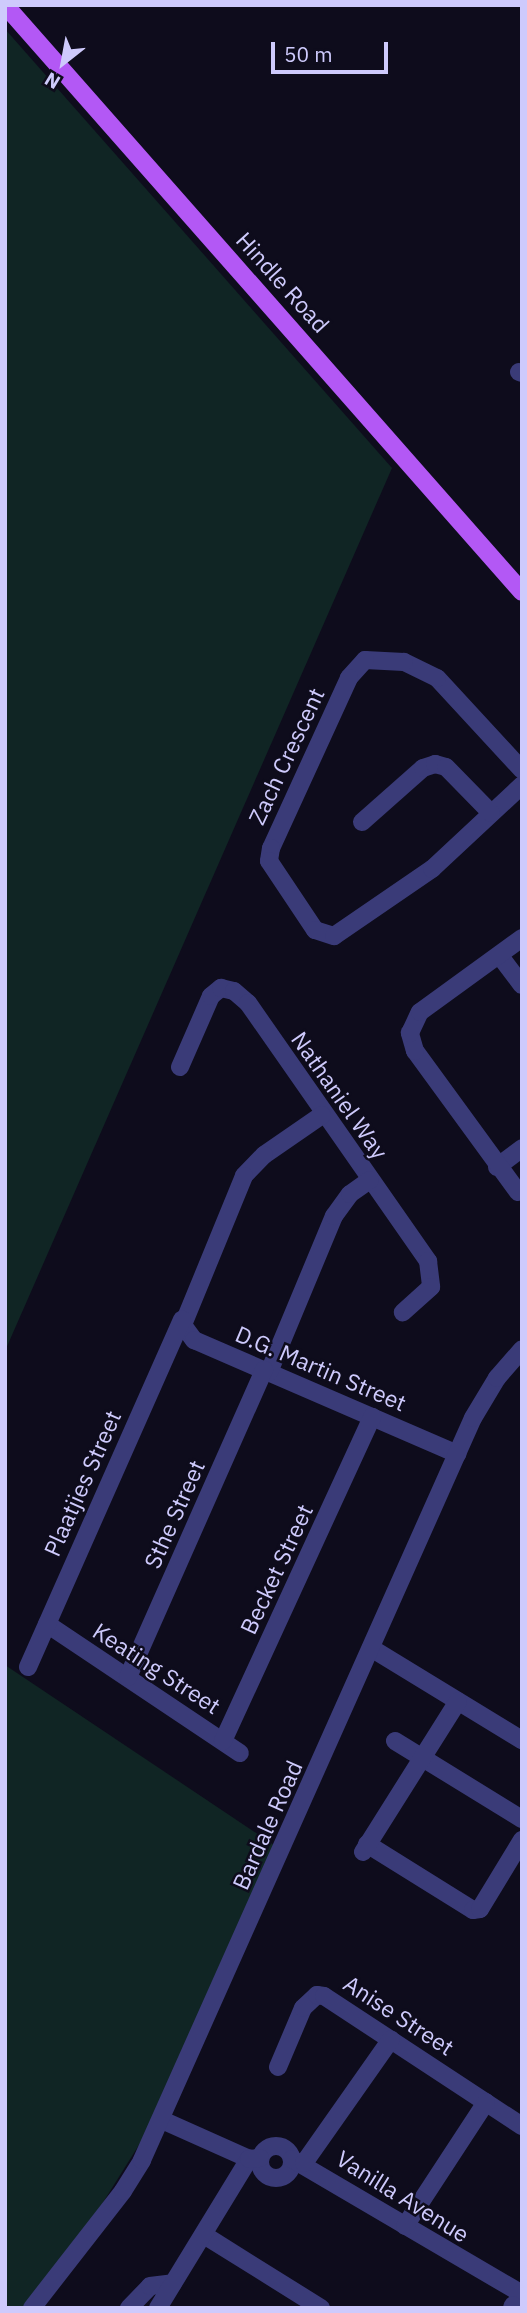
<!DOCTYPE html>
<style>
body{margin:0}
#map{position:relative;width:527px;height:2313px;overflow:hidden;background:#0e0c1c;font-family:"IBM Plex Sans",sans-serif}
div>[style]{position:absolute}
.green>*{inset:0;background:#102524}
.minor>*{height:18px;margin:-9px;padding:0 9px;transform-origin:9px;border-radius:9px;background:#3a3b78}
.minor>.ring{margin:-9px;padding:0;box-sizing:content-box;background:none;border:18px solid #3a3b78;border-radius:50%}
.major>*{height:18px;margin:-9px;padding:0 9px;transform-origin:9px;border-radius:9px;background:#b358f5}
span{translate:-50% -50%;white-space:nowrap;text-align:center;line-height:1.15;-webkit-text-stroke:5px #0e0c1c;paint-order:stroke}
.street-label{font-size:23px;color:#cecafc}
.frame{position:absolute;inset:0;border:7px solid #cecafc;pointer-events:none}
.north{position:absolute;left:28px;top:28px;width:70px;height:70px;-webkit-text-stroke:5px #0e0c1c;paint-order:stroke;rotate:211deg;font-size:19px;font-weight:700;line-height:28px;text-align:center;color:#cecafc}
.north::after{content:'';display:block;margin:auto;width:24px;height:32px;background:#cecafc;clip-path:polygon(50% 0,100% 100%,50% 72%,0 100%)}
.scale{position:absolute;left:271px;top:42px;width:117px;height:32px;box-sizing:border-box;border:4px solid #cecafc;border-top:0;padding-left:9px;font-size:21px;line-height:24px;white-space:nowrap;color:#cecafc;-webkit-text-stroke:5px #0e0c1c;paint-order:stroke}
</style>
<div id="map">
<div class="green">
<div style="clip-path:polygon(5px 29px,392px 468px,5px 1351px)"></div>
<div style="clip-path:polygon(5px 1665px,274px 1845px,147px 2132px,102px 2204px,22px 2308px,5px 2308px)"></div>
</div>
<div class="minor">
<div style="left:519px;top:372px;width:3px;rotate:18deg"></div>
<div style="left:522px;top:770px;width:125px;rotate:-132.7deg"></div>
<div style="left:437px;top:678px;width:37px;rotate:-154deg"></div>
<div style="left:404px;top:662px;width:39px;rotate:-177deg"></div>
<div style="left:365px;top:660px;width:24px;rotate:132deg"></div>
<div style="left:349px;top:678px;width:187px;rotate:114.6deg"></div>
<div style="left:271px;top:848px;width:13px;rotate:99deg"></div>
<div style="left:269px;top:861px;width:83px;rotate:56.3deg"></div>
<div style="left:315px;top:930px;width:20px;rotate:18deg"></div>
<div style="left:334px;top:936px;width:119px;rotate:-34.4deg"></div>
<div style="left:432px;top:869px;width:123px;rotate:-43deg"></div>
<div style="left:362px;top:822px;width:81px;rotate:-41.5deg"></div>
<div style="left:423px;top:768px;width:13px;rotate:-18deg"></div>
<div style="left:435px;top:764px;width:11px;rotate:15deg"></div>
<div style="left:446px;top:767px;width:64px;rotate:45.6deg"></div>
<div style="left:500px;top:956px;width:36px;rotate:53deg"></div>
<div style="left:180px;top:1067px;width:77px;rotate:-66.4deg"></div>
<div style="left:211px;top:996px;width:13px;rotate:-39deg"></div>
<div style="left:221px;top:988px;width:13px;rotate:13deg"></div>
<div style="left:234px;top:991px;width:18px;rotate:41deg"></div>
<div style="left:248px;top:1003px;width:315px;rotate:55.1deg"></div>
<div style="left:428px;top:1261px;width:26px;rotate:83deg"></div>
<div style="left:431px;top:1287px;width:38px;rotate:138deg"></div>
<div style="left:322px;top:1115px;width:70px;rotate:145.4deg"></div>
<div style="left:264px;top:1155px;width:29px;rotate:134deg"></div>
<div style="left:244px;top:1176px;width:161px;rotate:112.3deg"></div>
<div style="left:183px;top:1325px;width:19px;rotate:54deg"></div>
<div style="left:194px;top:1340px;width:287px;rotate:23.4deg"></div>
<div style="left:497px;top:1167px;width:31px;rotate:-37deg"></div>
<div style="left:518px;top:1192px;width:175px;rotate:-126.1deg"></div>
<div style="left:415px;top:1051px;width:19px;rotate:-106deg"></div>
<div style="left:410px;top:1033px;width:23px;rotate:-65deg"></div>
<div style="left:420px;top:1012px;width:126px;rotate:-36deg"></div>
<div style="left:269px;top:1372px;width:169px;rotate:-67.4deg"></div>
<div style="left:334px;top:1216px;width:27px;rotate:-54deg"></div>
<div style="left:350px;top:1194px;width:24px;rotate:-35deg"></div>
<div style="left:47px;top:1624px;width:232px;rotate:33.8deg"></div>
<div style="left:371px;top:1648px;width:177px;rotate:31.4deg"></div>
<div style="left:28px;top:1667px;width:380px;rotate:-66.1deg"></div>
<div style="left:128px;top:1677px;width:336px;rotate:-66.1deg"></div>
<div style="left:223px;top:1741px;width:357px;rotate:-65.3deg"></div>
<div style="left:395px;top:1741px;width:149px;rotate:31.6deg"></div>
<div style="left:367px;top:1844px;width:125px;rotate:31.9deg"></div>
<div style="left:473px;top:1910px;width:7px;rotate:-8deg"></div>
<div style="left:480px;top:1909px;width:81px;rotate:-58.7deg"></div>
<div style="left:363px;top:1852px;width:178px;rotate:-57.8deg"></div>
<div style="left:278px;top:2067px;width:64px;rotate:-67deg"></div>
<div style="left:303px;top:2008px;width:19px;rotate:-43deg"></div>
<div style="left:317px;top:1995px;width:7px;rotate:8deg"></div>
<div style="left:324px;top:1996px;width:237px;rotate:33.3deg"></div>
<div style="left:162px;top:2120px;width:95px;rotate:24.1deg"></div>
<div class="ring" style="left:260px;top:2146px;width:14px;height:14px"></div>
<div style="left:292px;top:2159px;width:267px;rotate:30.4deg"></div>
<div style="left:304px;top:2163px;width:151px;rotate:-54.9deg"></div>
<div style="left:405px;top:2226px;width:148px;rotate:-56.8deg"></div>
<div style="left:204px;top:2235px;width:138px;rotate:32deg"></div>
<div style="left:32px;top:2308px;width:148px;rotate:-52.1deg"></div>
<div style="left:123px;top:2191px;width:36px;rotate:-58deg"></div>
<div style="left:142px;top:2160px;width:812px;rotate:-65.96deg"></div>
<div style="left:473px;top:1418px;width:47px;rotate:-59deg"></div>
<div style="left:497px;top:1378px;width:38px;rotate:-49deg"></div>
<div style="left:129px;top:2308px;width:30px;rotate:-46deg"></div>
<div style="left:150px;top:2286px;width:23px;rotate:-7deg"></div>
<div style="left:158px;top:2308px;width:175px;rotate:-58.6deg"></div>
<div style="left:249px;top:2159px;width:11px;rotate:-5deg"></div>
<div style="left:512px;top:2308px;width:3px;rotate:-72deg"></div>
</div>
<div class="major">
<div style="left:5px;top:5px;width:782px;rotate:48.63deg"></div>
</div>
<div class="street-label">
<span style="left:283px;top:282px;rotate:48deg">Hindle Road</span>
<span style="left:286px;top:756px;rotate:-65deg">Zach Crescent</span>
<span style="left:340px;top:1095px;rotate:55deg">Nathaniel Way</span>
<span style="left:321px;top:1368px;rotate:23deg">D.G. Martin Street</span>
<span style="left:82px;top:1483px;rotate:-66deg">Plaatjies Street</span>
<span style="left:174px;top:1514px;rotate:-66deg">Sthe Street</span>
<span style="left:276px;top:1569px;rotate:-65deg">Becket Street</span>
<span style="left:157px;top:1668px;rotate:33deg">Keating Street</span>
<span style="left:267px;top:1825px;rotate:-66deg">Bardale Road</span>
<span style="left:399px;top:2015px;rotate:33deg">Anise Street</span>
<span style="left:403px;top:2196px;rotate:32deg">Vanilla Avenue</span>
</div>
<div class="frame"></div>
<div class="north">N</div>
<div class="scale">50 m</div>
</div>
